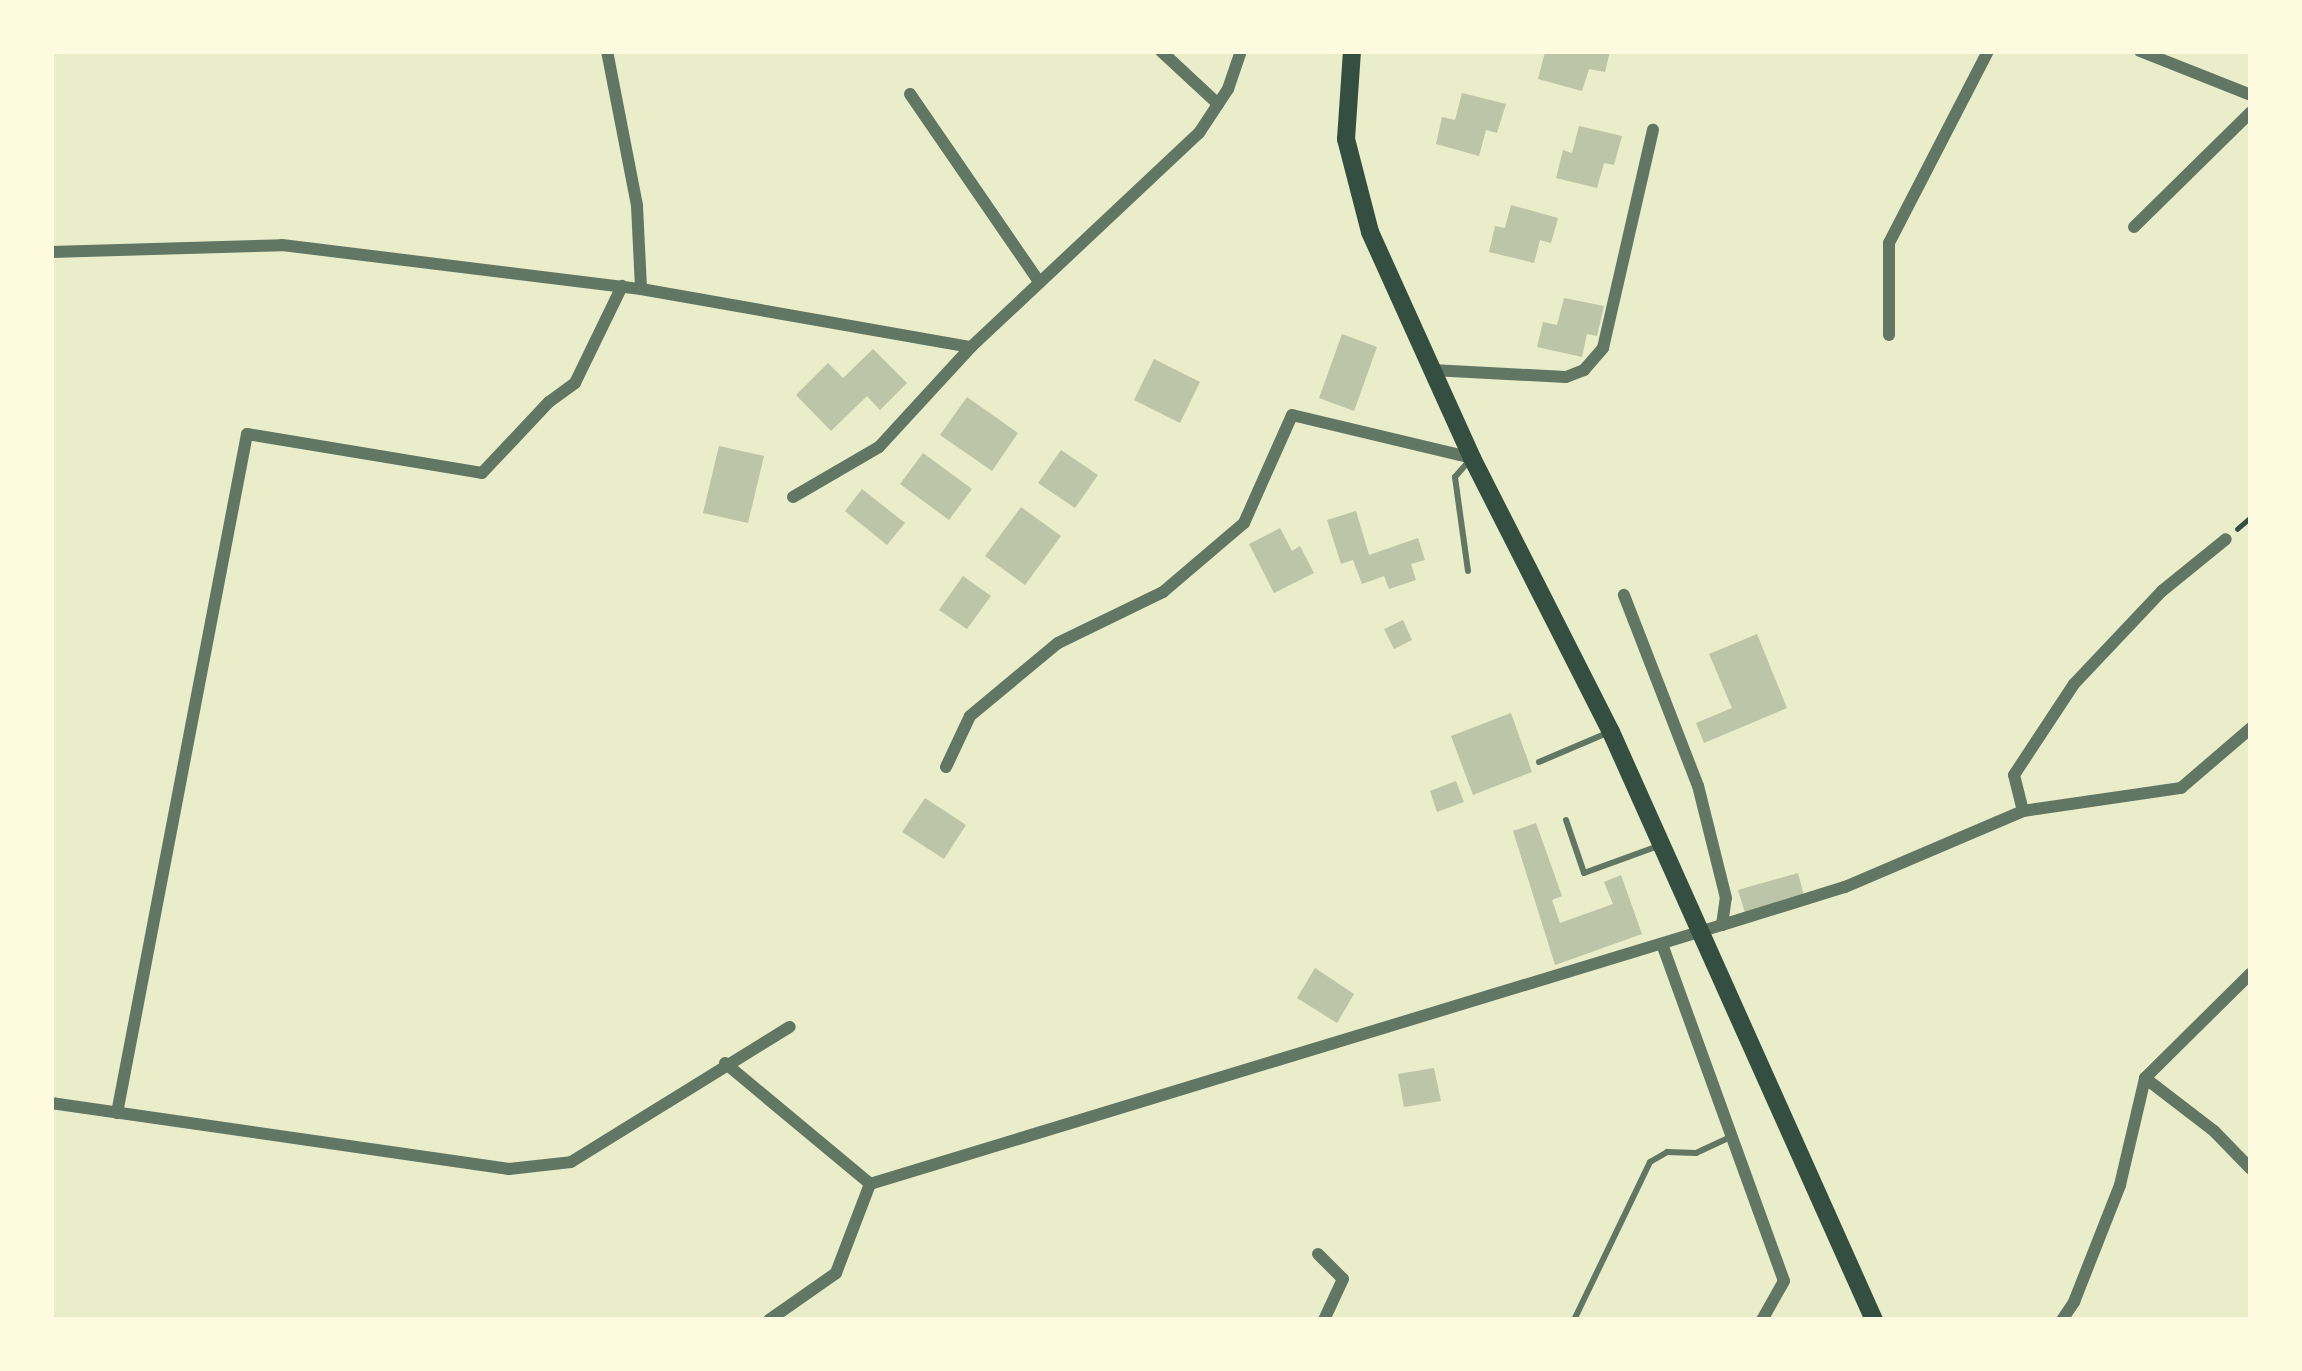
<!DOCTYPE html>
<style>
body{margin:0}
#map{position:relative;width:2302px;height:1371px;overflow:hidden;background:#e9edc9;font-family:Manrope,sans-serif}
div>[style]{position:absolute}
.building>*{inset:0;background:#bcc5a7}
.path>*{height:4.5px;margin:-2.25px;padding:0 2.25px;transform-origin:2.25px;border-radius:2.25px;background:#344e41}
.service>*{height:6px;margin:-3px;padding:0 3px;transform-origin:3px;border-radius:3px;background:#617663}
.minor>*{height:12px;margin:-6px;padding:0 6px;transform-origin:6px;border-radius:6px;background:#617663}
.secondary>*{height:18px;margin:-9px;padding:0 9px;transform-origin:9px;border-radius:9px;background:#344e41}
span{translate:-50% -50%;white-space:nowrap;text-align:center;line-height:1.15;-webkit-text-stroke:9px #fefae0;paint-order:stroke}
.frame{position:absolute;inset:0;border:54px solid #fefae0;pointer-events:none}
</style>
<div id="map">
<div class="building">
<div style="clip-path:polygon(1556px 51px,1610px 51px,1605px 72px,1589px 69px,1582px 91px,1538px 79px,1545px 52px)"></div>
<div style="clip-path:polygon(1462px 93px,1506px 104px,1497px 133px,1486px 130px,1479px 156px,1436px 144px,1442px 117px,1455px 120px)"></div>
<div style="clip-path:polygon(1579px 126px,1622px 136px,1614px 165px,1604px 163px,1597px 188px,1556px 178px,1563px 150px,1572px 153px)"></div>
<div style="clip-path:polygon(1511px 205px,1558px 218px,1551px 243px,1540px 240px,1534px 263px,1489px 252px,1495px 226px,1505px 228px)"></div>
<div style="clip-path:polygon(1564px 298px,1604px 306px,1597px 336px,1587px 334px,1582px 357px,1537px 347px,1543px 322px,1557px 325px)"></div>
<div style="clip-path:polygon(1342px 334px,1377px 347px,1354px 411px,1319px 398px)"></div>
<div style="clip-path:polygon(873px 349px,907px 383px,880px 410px,867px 396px,831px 431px,796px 395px,828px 363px,843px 378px)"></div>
<div style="clip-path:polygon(1154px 359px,1200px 382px,1180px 423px,1134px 400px)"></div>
<div style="clip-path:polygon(967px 397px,1018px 433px,992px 471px,940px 435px)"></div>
<div style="clip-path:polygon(719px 446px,764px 456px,748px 523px,703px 513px)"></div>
<div style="clip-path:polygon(1061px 450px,1098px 475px,1075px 508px,1038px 483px)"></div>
<div style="clip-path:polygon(923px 453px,972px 489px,949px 520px,900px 484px)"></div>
<div style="clip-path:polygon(862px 489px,905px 523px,887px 545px,845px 511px)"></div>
<div style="clip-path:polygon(1021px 507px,1061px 536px,1025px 585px,985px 556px)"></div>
<div style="clip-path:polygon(1356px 511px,1369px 555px,1418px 538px,1425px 560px,1411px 564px,1416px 580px,1389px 589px,1384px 576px,1362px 584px,1353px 560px,1341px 564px,1327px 520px)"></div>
<div style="clip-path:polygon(1280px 528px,1292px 551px,1300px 546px,1314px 573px,1274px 593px,1249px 544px)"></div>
<div style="clip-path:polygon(963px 576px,991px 596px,967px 629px,939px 610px)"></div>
<div style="clip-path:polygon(1403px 620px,1412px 640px,1394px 649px,1384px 629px)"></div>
<div style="clip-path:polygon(1757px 634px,1787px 708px,1704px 743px,1696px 723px,1732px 708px,1709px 654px)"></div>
<div style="clip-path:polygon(1511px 713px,1532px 772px,1473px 795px,1451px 736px)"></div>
<div style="clip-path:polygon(1456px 781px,1464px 802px,1437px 812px,1430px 791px)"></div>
<div style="clip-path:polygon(925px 798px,966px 825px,944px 859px,902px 832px)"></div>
<div style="clip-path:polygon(1536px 823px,1562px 896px,1552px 900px,1560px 923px,1613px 904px,1604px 882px,1621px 875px,1642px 934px,1555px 965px,1513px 831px)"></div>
<div style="clip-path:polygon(1798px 873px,1804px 896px,1745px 913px,1738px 890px)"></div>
<div style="clip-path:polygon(1315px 968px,1354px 994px,1337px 1023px,1297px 998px)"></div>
<div style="clip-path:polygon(1434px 1068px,1441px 1101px,1404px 1107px,1398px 1074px)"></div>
</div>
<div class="path">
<div style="left:2237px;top:529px;width:18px;rotate:-41deg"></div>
</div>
<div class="service">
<div style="left:1468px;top:571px;width:95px;rotate:-97.9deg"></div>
<div style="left:1455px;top:477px;width:23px;rotate:-49deg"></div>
<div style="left:1539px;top:762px;width:74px;rotate:-23.1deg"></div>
<div style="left:1566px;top:820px;width:56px;rotate:71.2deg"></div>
<div style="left:1584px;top:873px;width:79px;rotate:-20deg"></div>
<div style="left:1574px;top:1320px;width:175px;rotate:-64.3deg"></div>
<div style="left:1650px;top:1162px;width:20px;rotate:-30deg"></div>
<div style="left:1667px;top:1152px;width:29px;rotate:2deg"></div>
<div style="left:1696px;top:1153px;width:38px;rotate:-25deg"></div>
</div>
<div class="minor">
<div style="left:607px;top:51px;width:158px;rotate:79deg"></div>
<div style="left:637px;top:206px;width:83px;rotate:87.2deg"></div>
<div style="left:1161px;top:51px;width:78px;rotate:42.9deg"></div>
<div style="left:2140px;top:51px;width:119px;rotate:21.6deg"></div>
<div style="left:910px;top:94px;width:228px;rotate:55.5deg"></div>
<div style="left:2134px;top:227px;width:164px;rotate:-44.5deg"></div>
<div style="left:51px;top:252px;width:231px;rotate:-1.7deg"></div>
<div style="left:282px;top:245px;width:362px;rotate:7deg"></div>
<div style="left:641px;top:289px;width:335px;rotate:10deg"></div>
<div style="left:971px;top:347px;width:313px;rotate:-43.2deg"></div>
<div style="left:1199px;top:133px;width:53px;rotate:-56.6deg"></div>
<div style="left:1228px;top:89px;width:40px;rotate:-71.1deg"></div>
<div style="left:1889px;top:335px;width:92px;rotate:-90deg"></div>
<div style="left:1889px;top:243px;width:216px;rotate:-62.7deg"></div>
<div style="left:1432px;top:370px;width:134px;rotate:3deg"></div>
<div style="left:1566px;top:377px;width:19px;rotate:-21deg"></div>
<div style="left:1584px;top:370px;width:29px;rotate:-49deg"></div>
<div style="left:1603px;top:348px;width:224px;rotate:-77.1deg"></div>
<div style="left:793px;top:497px;width:99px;rotate:-30.2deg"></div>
<div style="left:879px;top:447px;width:136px;rotate:-47.4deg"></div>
<div style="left:946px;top:767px;width:56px;rotate:-64.8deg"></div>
<div style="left:970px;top:716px;width:114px;rotate:-39.7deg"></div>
<div style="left:1058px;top:643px;width:117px;rotate:-25.9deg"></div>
<div style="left:1163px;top:592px;width:106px;rotate:-40.4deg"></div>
<div style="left:1244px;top:523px;width:118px;rotate:-66deg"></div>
<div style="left:1292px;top:415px;width:185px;rotate:13.4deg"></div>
<div style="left:2023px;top:811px;width:37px;rotate:-104deg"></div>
<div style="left:2014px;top:775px;width:109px;rotate:-56.6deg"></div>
<div style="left:2074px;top:684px;width:128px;rotate:-46.6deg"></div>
<div style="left:2162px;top:591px;width:82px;rotate:-39.1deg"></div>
<div style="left:1722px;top:925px;width:129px;rotate:-17.2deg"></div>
<div style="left:1845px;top:887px;width:194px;rotate:-23.1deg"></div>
<div style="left:2023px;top:811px;width:160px;rotate:-8.3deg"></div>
<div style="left:2181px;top:788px;width:92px;rotate:-40.6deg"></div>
<div style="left:1662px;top:944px;width:358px;rotate:70.1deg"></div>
<div style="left:1784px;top:1281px;width:45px;rotate:119.4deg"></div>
<div style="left:725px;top:1063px;width:189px;rotate:39.8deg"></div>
<div style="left:2145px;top:1078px;width:87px;rotate:37.5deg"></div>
<div style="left:2214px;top:1131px;width:53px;rotate:45.8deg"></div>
<div style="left:51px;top:1103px;width:463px;rotate:8.2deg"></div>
<div style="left:509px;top:1169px;width:62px;rotate:-6.4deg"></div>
<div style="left:571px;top:1162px;width:257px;rotate:-31.7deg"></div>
<div style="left:117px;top:1113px;width:691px;rotate:-79.16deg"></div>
<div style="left:247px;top:434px;width:238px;rotate:9.4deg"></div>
<div style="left:482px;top:473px;width:98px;rotate:-46.7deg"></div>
<div style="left:549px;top:402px;width:32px;rotate:-36deg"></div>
<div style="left:575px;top:383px;width:108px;rotate:-64.1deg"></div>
<div style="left:1318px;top:1254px;width:35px;rotate:45deg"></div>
<div style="left:1343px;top:1279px;width:45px;rotate:114.9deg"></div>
<div style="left:769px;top:1320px;width:82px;rotate:-35deg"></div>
<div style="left:836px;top:1273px;width:95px;rotate:-69.1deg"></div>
<div style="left:870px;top:1184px;width:890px;rotate:-16.91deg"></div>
<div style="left:1722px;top:925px;width:27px;rotate:-82deg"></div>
<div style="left:1726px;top:898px;width:115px;rotate:-104deg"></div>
<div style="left:1698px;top:786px;width:205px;rotate:-111.2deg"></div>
<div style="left:2062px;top:1320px;width:22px;rotate:-56deg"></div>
<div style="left:2074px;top:1302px;width:126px;rotate:-68.5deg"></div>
<div style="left:2120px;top:1185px;width:110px;rotate:-76.8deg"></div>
<div style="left:2145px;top:1078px;width:149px;rotate:-44.7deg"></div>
</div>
<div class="secondary">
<div style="left:1352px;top:51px;width:88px;rotate:93.9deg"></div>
<div style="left:1346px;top:139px;width:96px;rotate:75.5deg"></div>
<div style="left:1370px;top:232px;width:248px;rotate:65.7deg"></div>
<div style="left:1472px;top:458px;width:307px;rotate:63.1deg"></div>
<div style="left:1611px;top:732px;width:644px;rotate:65.9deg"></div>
</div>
<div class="frame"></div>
</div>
